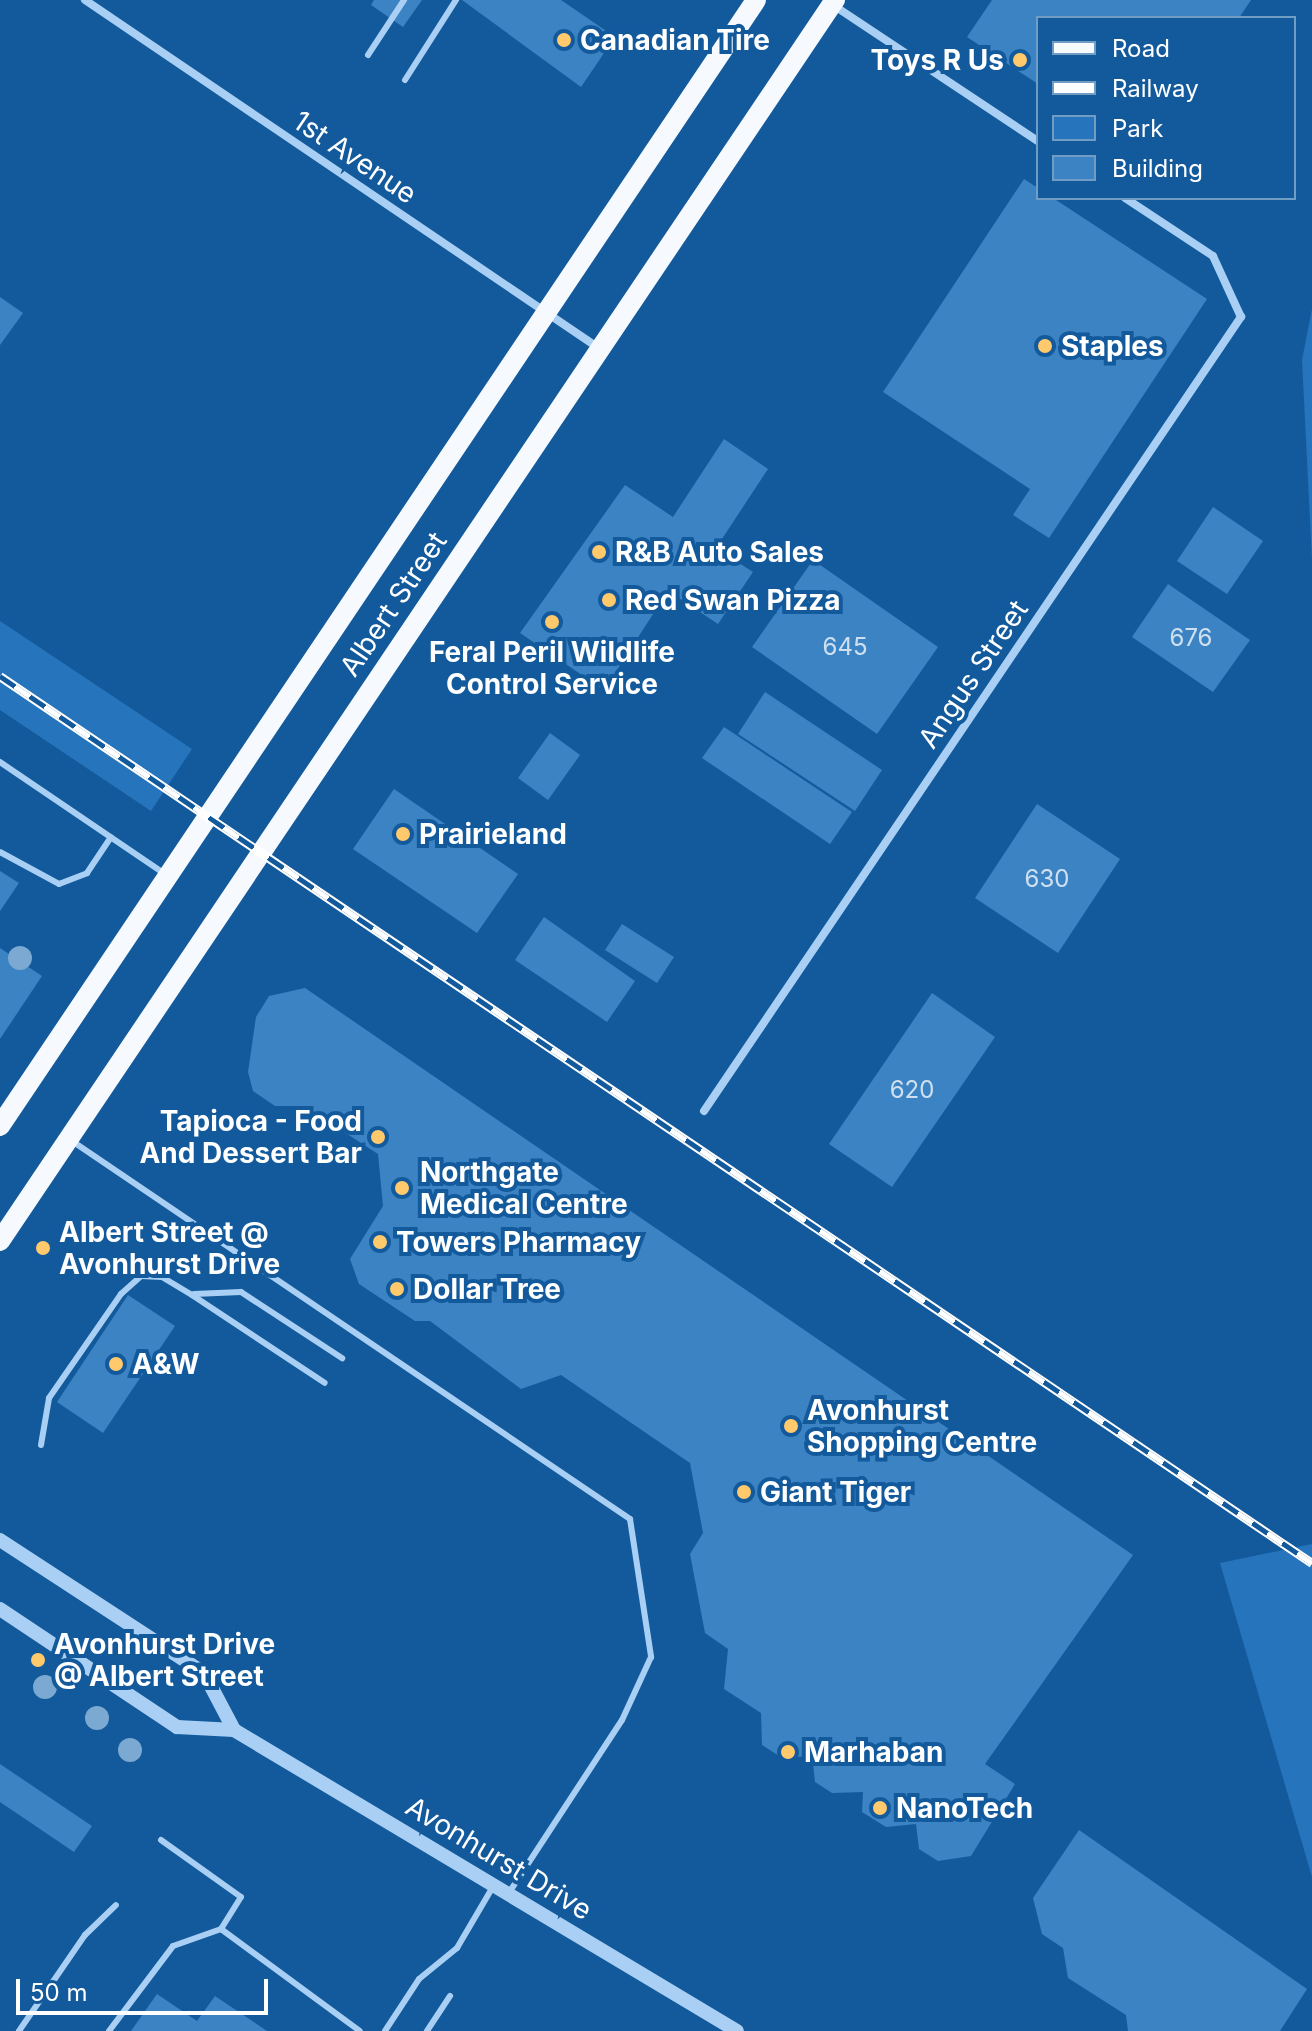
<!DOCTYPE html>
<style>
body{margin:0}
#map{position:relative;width:1312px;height:2031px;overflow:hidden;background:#135a9d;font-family:Inter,sans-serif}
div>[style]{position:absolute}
.green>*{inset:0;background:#2674bb}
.building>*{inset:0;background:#3c83c4}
.service>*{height:6px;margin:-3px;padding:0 3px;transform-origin:3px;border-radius:3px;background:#a9d0f4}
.minor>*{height:8px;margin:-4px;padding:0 4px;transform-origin:4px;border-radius:4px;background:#a9d0f4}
.tertiary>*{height:14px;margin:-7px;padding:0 7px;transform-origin:7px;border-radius:7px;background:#a9d0f4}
.primary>*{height:20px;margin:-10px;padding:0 10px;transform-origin:10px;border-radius:10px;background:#f6faff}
.rail>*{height:9px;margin-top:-4.5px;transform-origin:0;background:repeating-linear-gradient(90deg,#135a9d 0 18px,#fff 0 36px);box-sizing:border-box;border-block:2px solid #fff}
.trees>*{width:24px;height:24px;margin:-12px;border-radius:50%;background:#7ca9d2}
.dots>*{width:22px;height:22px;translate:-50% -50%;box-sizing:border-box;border:4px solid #135a9d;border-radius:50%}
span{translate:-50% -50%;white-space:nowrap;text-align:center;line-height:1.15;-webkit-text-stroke:8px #135a9d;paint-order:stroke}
.number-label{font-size:24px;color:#cee0f0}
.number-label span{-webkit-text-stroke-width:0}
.poi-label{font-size:28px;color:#fff;font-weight:700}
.left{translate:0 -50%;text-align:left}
.right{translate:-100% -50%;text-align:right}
.street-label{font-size:28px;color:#fff}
.legend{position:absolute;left:1036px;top:16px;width:260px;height:184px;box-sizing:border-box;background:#135a9d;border:2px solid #719cc4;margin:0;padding:10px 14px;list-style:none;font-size:24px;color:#fff}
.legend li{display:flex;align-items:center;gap:16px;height:40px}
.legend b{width:40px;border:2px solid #719cc4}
.scale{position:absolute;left:16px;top:1979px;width:252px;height:36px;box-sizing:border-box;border:4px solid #fff;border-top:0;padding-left:10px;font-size:24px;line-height:28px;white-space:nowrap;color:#fff;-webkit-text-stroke:6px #135a9d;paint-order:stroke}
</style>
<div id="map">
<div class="green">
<div style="clip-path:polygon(1312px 309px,1312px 560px,1302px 360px)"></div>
<div style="clip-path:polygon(0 621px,192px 749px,151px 811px,0 710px)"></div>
<div style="clip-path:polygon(1312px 1544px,1312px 1877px,1220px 1563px)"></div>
</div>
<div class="building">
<div style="clip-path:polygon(374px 0,422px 0,403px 27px,371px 5px)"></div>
<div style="clip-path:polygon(462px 0,561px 0,615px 37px,581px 87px)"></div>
<div style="clip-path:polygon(992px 0,1251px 0,1239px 18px,1038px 18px,1038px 84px,967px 37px)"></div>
<div style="clip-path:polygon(1024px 179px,1038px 188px,1038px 198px,1053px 198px,1207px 299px,1049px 538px,1013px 515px,1030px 489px,883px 392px)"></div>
<div style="clip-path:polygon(0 297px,23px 313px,0 345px)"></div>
<div style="clip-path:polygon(724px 439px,768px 469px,716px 548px,753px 572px,718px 624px,668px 591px,604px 690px,520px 633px,625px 485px,673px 517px)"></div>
<div style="clip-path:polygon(1213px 507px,1263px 541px,1227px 594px,1177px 561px)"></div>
<div style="clip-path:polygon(813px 560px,938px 647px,877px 734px,752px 647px)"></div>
<div style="clip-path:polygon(1168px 584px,1250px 640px,1213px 692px,1132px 637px)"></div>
<div style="clip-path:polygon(765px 692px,882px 770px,855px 811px,738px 734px)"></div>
<div style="clip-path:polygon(724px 727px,852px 812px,830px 844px,702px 758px)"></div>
<div style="clip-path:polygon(550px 733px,580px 755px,548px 800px,518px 778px)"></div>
<div style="clip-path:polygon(394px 789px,518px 874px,477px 933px,353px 849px)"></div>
<div style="clip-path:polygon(1037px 804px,1120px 859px,1058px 953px,975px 898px)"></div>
<div style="clip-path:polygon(0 871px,19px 883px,0 911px)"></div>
<div style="clip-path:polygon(544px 917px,635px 981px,607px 1022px,515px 960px)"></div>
<div style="clip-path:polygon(622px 924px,674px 957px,657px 983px,605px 950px)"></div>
<div style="clip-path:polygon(0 948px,42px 976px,0 1039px)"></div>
<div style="clip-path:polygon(305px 988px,1133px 1555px,985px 1764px,1015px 1784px,971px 1856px,938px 1861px,919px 1849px,916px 1824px,886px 1827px,862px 1812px,863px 1792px,832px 1793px,815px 1782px,812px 1755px,784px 1759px,762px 1745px,761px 1713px,724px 1689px,728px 1649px,705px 1633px,690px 1554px,703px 1533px,690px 1463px,561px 1375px,521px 1389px,430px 1321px,415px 1321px,359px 1284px,350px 1259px,383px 1206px,378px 1154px,304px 1106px,275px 1106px,253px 1091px,248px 1072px,256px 1017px,269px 996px)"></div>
<div style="clip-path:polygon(932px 993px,995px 1037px,892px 1187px,829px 1144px)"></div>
<div style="clip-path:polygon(128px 1295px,175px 1326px,103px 1433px,57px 1402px)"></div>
<div style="clip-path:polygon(0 1764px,92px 1826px,74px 1852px,0 1802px)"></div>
<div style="clip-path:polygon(1079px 1830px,1307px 1989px,1280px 2031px,1128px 2031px,1126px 2015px,1068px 1978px,1063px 1948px,1042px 1934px,1033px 1898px)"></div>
<div style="clip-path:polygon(157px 1994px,197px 2021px,215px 1996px,267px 2031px,131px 2031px)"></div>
</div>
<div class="service">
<div style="left:368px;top:55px;width:66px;rotate:-56.8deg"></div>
<div style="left:405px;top:80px;width:95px;rotate:-57.5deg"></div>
<div style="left:0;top:762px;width:199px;rotate:34.2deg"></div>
<div style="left:0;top:852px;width:67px;rotate:28.5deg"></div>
<div style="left:59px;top:884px;width:30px;rotate:-21deg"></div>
<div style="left:87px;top:873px;width:43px;rotate:-56.3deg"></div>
<div style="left:72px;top:1141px;width:674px;rotate:34.11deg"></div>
<div style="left:630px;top:1519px;width:140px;rotate:81.3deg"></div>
<div style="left:651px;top:1657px;width:69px;rotate:114.7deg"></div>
<div style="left:622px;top:1720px;width:208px;rotate:123.2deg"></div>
<div style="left:194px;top:1294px;width:47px;rotate:-2.4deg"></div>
<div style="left:241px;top:1292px;width:121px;rotate:33.2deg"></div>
<div style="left:41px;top:1445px;width:48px;rotate:-80.3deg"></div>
<div style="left:49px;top:1398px;width:126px;rotate:-55.3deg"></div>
<div style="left:121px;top:1294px;width:27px;rotate:-42deg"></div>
<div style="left:141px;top:1276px;width:21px;rotate:3deg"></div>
<div style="left:162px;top:1277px;width:35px;rotate:31deg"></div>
<div style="left:192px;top:1295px;width:159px;rotate:33.5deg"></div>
<div style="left:161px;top:1840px;width:98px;rotate:35.5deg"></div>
<div style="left:241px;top:1897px;width:38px;rotate:122deg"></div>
<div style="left:221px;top:1929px;width:172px;rotate:36.3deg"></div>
<div style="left:19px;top:2031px;width:116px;rotate:-55.5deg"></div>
<div style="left:85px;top:1935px;width:43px;rotate:-44.1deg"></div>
<div style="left:109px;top:2031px;width:106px;rotate:-53deg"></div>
<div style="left:173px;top:1946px;width:51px;rotate:-19.5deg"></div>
<div style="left:385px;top:2031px;width:62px;rotate:-56.8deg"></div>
<div style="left:419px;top:1979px;width:49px;rotate:-39.2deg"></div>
<div style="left:457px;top:1948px;width:73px;rotate:-59.6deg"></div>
<div style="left:427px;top:2031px;width:42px;rotate:-56.7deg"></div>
</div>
<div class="minor">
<div style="left:85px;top:0;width:622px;rotate:34.12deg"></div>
<div style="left:833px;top:5px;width:246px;rotate:33.6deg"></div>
<div style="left:704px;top:1111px;width:959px;rotate:-55.93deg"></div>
<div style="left:1241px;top:317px;width:67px;rotate:-114.7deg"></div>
<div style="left:1213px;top:256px;width:105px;rotate:-146.6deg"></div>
</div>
<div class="tertiary">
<div style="left:0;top:1540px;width:244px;rotate:33.1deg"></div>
<div style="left:204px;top:1673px;width:64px;rotate:62.2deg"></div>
<div style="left:0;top:1609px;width:213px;rotate:33.7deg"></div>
<div style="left:177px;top:1727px;width:57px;rotate:3deg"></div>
<div style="left:234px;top:1730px;width:586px;rotate:30.9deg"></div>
</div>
<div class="primary">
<div style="left:0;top:1126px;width:1356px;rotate:-56.12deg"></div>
<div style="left:0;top:1241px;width:1496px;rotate:-56.07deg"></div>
</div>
<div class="rail">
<div style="left:0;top:676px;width:1584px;rotate:34.06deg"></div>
</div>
<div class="trees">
<div style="left:20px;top:958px"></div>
<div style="left:45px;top:1687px"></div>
<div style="left:97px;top:1718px"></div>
<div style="left:130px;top:1750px"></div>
</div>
<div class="dots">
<div style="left:564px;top:40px;background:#ffc96c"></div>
<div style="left:1020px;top:60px;background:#ffc96c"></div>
<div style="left:1045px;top:346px;background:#ffc96c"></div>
<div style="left:599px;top:552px;background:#ffc96c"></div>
<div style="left:609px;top:600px;background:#ffc96c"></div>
<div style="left:552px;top:622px;background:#ffc96c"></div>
<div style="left:403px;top:834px;background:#ffc96c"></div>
<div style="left:378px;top:1137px;background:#ffc96c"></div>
<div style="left:402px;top:1188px;background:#ffc96c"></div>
<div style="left:380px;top:1242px;background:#ffc96c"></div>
<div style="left:43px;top:1248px;background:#ffc96c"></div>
<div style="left:397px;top:1289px;background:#ffc96c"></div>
<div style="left:116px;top:1364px;background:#ffc96c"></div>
<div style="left:791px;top:1426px;background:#ffc96c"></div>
<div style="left:744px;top:1492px;background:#ffc96c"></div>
<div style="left:38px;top:1660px;background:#ffc96c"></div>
<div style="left:788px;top:1752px;background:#ffc96c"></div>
<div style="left:880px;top:1808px;background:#ffc96c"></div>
</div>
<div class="number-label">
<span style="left:1191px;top:638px">676</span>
<span style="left:845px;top:647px">645</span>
<span style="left:1047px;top:879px">630</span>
<span style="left:912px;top:1090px">620</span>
</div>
<div class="poi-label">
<span class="left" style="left:580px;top:40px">Canadian Tire</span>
<span class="right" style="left:1004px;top:60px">Toys R Us</span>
<span class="left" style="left:1061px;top:346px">Staples</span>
<span class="left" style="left:615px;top:552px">R&amp;B Auto Sales</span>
<span class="left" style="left:625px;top:600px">Red Swan Pizza</span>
<span style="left:552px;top:668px">Feral Peril Wildlife<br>Control Service</span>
<span class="left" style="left:419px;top:834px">Prairieland</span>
<span class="right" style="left:362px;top:1137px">Tapioca - Food<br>And Dessert Bar</span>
<span class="left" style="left:420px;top:1188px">Northgate<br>Medical Centre</span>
<span class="left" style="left:59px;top:1248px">Albert Street @<br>Avonhurst Drive</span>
<span class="left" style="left:396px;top:1242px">Towers Pharmacy</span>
<span class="left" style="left:413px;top:1289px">Dollar Tree</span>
<span class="left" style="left:132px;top:1364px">A&amp;W</span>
<span class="left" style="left:807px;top:1426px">Avonhurst<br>Shopping Centre</span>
<span class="left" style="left:760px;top:1492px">Giant Tiger</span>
<span class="left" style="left:54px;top:1660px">Avonhurst Drive<br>@ Albert Street</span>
<span class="left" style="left:804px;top:1752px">Marhaban</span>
<span class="left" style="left:896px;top:1808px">NanoTech</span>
</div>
<div class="street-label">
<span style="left:355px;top:157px;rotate:34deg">1st Avenue</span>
<span style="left:393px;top:604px;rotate:-56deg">Albert Street</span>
<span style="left:973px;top:674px;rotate:-56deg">Angus Street</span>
<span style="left:499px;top:1858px;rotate:31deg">Avonhurst Drive</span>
</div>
<ul class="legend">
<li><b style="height:10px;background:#f6faff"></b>Road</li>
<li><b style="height:10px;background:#fff"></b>Railway</li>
<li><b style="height:22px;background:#2674bb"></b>Park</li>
<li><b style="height:22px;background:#3c83c4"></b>Building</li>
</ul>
<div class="scale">50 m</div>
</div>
